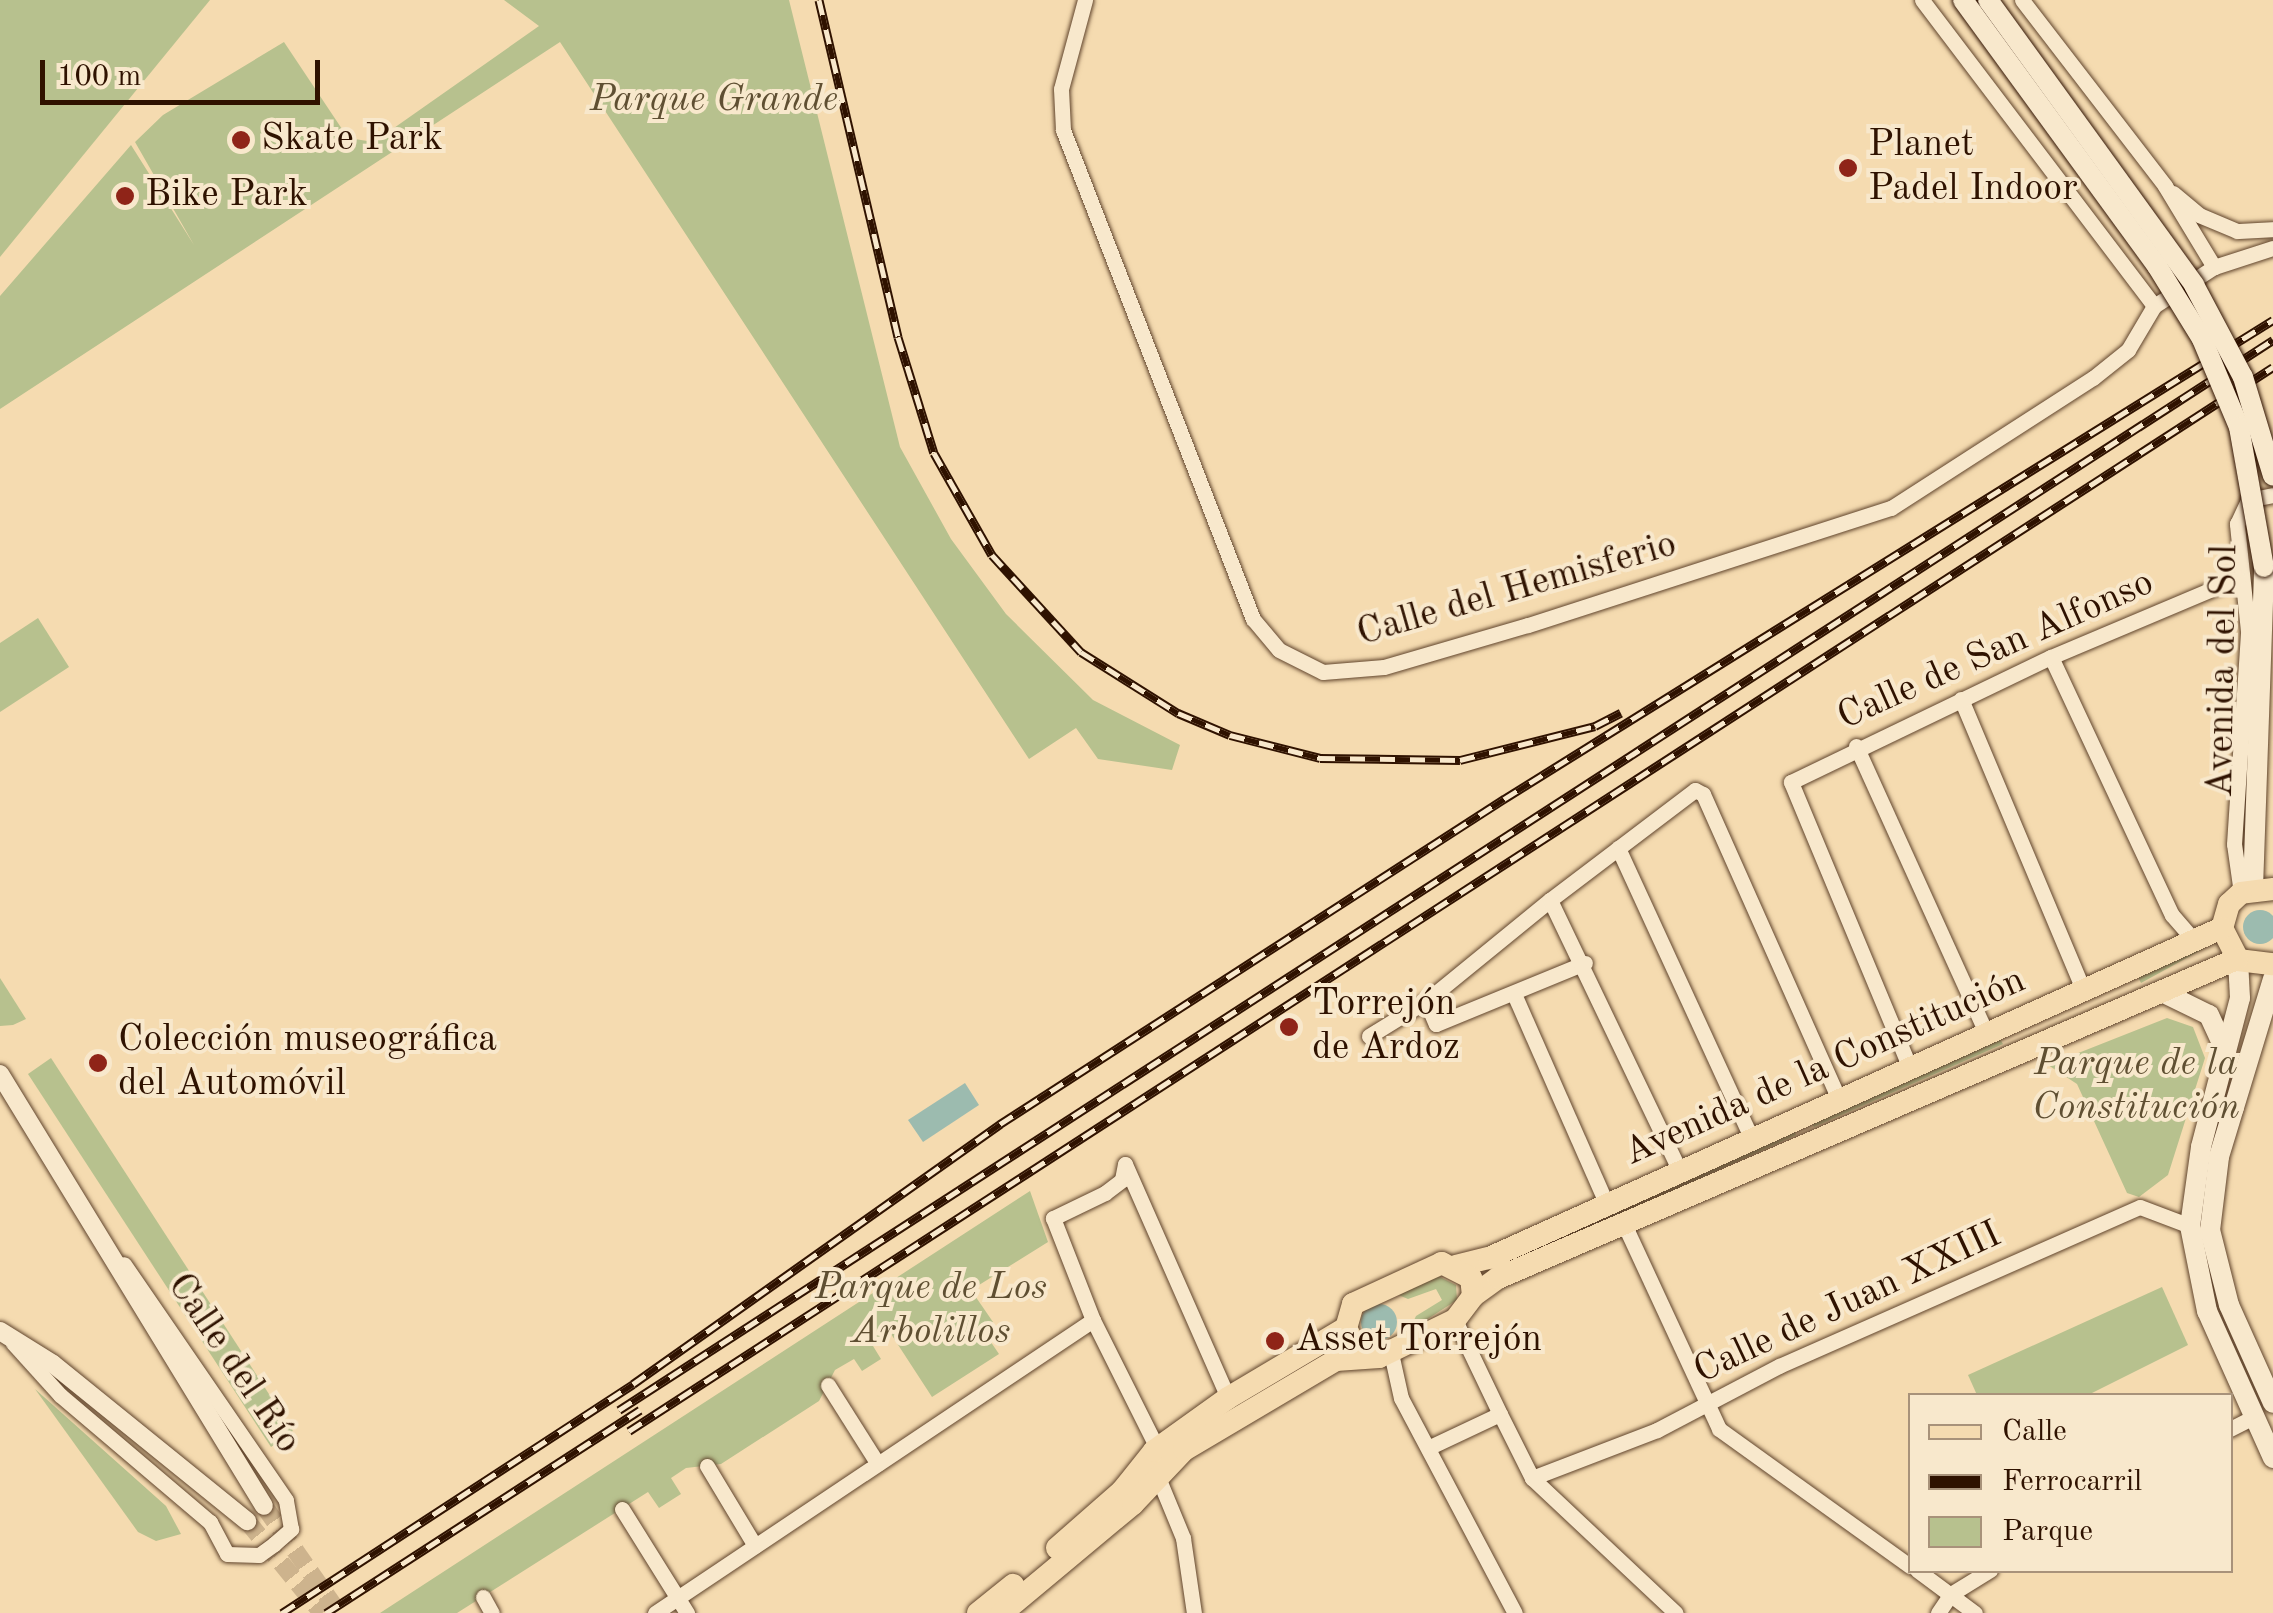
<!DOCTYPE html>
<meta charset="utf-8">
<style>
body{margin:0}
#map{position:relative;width:2273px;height:1613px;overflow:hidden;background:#f5dbb0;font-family:"Old Standard TT",serif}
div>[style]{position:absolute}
.green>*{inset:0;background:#b7c18e}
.water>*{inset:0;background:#9cbbaf}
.round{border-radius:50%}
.tertiary-tunnel>*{height:18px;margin-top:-9px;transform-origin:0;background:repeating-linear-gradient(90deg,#cdb38d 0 18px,transparent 0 27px)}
.roads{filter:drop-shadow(0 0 2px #60442c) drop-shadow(0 0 2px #60442c)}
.minor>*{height:15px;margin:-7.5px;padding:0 7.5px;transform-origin:7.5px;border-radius:7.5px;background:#f8e8cc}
.tertiary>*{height:18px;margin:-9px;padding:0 9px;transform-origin:9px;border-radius:9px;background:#f8e8cc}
.secondary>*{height:20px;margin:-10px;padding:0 10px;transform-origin:10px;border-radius:10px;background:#f8e8cc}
.primary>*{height:22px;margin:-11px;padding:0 11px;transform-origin:11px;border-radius:11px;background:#f5dbb0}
.rail>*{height:9px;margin-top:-4.5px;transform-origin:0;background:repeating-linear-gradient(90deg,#f8e8cc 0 15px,#2f1200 0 30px);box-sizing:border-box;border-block:2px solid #2f1200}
.bridges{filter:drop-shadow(0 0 2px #2f1200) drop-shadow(0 0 2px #2f1200)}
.secondary-bridge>*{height:20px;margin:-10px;padding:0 10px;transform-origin:10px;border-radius:10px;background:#f8e8cc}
.dots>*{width:28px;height:28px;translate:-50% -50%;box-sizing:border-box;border:5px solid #f8e8cc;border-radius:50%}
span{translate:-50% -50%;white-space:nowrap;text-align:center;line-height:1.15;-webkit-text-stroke:8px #f8e8cc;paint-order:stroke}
.park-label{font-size:38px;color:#5f4f32;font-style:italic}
.poi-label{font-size:38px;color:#2f1200}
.left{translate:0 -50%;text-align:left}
.street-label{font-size:38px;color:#2f1200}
.legend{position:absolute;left:1908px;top:1393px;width:325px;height:180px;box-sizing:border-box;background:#f8e8cc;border:2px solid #a8927a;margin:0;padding:12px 18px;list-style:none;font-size:30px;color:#2f1200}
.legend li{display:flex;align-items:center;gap:20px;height:50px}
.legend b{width:50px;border:2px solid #a8927a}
.scale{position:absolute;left:40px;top:60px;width:280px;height:45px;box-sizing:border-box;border:5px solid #2f1200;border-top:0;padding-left:12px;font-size:30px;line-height:35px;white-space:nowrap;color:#2f1200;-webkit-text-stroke:8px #f8e8cc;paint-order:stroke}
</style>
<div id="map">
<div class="green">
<div style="clip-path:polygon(0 0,210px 0,0 257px)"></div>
<div style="clip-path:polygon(504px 0,789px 0,900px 447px,951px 539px,1006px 614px,1093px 700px,1180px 745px,1172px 770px,1098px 759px,1076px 728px,1029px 759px,560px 42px,0 409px,0 296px,131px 145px,194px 245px,135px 142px,163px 115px,284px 42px,348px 138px,374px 142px,539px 26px)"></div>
<div style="clip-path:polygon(38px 618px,69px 667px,0 712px,0 643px)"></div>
<div style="clip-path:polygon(2205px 948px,2141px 983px,2138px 977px,2201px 949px)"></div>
<div style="clip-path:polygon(0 978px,26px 1019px,13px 1025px,0 1026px)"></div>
<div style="clip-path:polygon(2167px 1018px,2193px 1027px,2205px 1058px,2168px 1175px,2139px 1197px,2127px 1193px,2077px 1084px,2048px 1065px)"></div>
<div style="clip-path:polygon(2000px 1039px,2003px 1044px,1814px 1127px,1812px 1123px)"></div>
<div style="clip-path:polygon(51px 1058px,293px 1431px,271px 1447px,28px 1074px)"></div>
<div style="clip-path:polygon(1794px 1130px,1796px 1135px,1502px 1267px,1500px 1263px)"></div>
<div style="clip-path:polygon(1030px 1191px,1048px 1242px,971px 1290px,993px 1322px,982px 1329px,999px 1354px,932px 1397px,891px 1334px,873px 1346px,881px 1359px,862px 1371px,854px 1359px,835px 1370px,819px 1401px,721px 1464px,686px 1468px,671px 1478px,681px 1494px,659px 1508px,648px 1492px,457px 1613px,380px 1613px)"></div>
<div style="clip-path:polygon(1438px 1276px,1456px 1285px,1457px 1300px,1409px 1331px,1416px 1316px,1442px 1300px,1436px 1289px,1408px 1299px,1396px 1294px)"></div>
<div style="clip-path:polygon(2162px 1287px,2188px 1345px,2088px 1395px,1977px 1395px,1968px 1375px)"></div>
<div style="clip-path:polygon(35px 1389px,166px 1506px,181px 1534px,156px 1541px,138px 1532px)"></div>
</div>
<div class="water">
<div class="round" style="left:2243px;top:910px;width:34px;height:34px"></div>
<div style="clip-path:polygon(965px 1083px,979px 1105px,923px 1142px,908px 1120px)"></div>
<div class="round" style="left:1361px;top:1304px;width:36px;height:36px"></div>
</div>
<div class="tertiary-tunnel">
<div style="left:264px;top:1506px;width:131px;rotate:55deg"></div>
<div style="left:247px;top:1521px;width:119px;rotate:50.8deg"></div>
</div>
<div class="roads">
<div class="minor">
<div style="left:1085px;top:0;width:92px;rotate:105.1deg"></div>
<div style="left:1061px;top:89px;width:41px;rotate:87.2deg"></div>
<div style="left:1063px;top:130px;width:525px;rotate:68.77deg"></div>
<div style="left:1253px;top:619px;width:40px;rotate:50deg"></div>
<div style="left:1279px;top:650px;width:49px;rotate:26.6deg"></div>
<div style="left:1323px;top:672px;width:61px;rotate:-4.7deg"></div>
<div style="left:1384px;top:667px;width:150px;rotate:-16.3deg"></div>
<div style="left:1528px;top:625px;width:381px;rotate:-17.9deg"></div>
<div style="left:1891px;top:508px;width:240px;rotate:-32.8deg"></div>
<div style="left:2093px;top:378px;width:45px;rotate:-38.7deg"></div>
<div style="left:2128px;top:350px;width:51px;rotate:-59.4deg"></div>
<div style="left:2154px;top:306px;width:72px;rotate:-33deg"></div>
<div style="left:2214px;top:267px;width:62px;rotate:-17.9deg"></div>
<div style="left:1922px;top:0;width:384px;rotate:52.8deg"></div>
<div style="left:2022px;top:0;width:235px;rotate:52.4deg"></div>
<div style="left:2165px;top:186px;width:95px;rotate:58.8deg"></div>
<div style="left:2173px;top:193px;width:34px;rotate:40deg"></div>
<div style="left:2199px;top:215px;width:41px;rotate:22.8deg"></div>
<div style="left:2237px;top:231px;width:36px;rotate:-3deg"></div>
<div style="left:2051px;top:657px;width:285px;rotate:64.9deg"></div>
<div style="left:2172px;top:915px;width:33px;rotate:49deg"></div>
<div style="left:1961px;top:699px;width:315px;rotate:67.2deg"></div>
<div style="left:1856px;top:746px;width:315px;rotate:65.6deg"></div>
<div style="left:1618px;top:848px;width:320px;rotate:65.3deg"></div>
<div style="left:2241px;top:893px;width:49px;rotate:-98.1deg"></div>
<div style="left:2234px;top:844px;width:213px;rotate:-86.2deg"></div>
<div style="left:2248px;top:631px;width:108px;rotate:-95.9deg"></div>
<div style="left:2237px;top:524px;width:26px;rotate:-65deg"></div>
<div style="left:2248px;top:500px;width:25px;rotate:-11deg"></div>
<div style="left:1550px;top:900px;width:182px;rotate:-37.2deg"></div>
<div style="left:1695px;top:790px;width:9px;rotate:27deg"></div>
<div style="left:1703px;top:794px;width:335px;rotate:66deg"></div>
<div style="left:1514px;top:994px;width:231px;rotate:66.2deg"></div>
<div style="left:1426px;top:1001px;width:25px;rotate:67deg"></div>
<div style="left:1436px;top:1024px;width:161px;rotate:-22.3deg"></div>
<div style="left:1369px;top:1036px;width:67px;rotate:-31.6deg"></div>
<div style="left:1426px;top:1001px;width:160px;rotate:-39.2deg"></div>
<div style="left:1550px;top:900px;width:301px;rotate:64.4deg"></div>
<div style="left:1910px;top:1068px;width:310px;rotate:-112.6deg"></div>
<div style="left:1791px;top:782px;width:288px;rotate:-25.7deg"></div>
<div style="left:2051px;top:657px;width:203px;rotate:-22.9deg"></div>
<div style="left:1125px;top:1164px;width:16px;rotate:101deg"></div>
<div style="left:1122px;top:1180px;width:21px;rotate:143deg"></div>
<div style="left:1105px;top:1193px;width:58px;rotate:154.3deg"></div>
<div style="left:1053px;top:1218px;width:110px;rotate:68.6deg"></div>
<div style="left:1093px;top:1320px;width:150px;rotate:63.4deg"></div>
<div style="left:1125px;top:1164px;width:256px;rotate:66.2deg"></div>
<div style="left:1624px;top:1224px;width:226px;rotate:65.1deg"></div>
<div style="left:1719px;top:1429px;width:235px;rotate:35.7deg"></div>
<div style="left:13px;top:1343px;width:70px;rotate:47.9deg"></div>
<div style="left:60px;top:1395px;width:197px;rotate:40.3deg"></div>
<div style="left:210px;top:1522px;width:36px;rotate:62deg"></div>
<div style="left:227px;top:1554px;width:32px;rotate:2deg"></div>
<div style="left:259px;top:1555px;width:19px;rotate:-36deg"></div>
<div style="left:274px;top:1544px;width:23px;rotate:-41deg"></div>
<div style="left:291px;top:1529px;width:29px;rotate:-100deg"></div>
<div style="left:286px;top:1500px;width:286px;rotate:-124.5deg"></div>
<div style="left:1391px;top:1353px;width:46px;rotate:77.5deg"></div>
<div style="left:1401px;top:1398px;width:243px;rotate:62.1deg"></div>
<div style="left:828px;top:1385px;width:93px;rotate:57.7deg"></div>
<div style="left:1500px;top:1414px;width:72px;rotate:63.4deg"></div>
<div style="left:1532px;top:1478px;width:197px;rotate:43.2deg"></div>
<div style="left:2230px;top:1429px;width:27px;rotate:-27deg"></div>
<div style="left:1432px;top:1446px;width:75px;rotate:-25.2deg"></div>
<div style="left:1500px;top:1414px;width:104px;rotate:-115.6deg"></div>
<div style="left:707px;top:1466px;width:93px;rotate:59deg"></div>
<div style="left:1155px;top:1470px;width:74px;rotate:67.6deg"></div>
<div style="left:1183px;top:1538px;width:76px;rotate:81.7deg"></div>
<div style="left:1532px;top:1478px;width:134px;rotate:-21deg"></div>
<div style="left:1657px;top:1430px;width:138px;rotate:-27.7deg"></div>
<div style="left:1779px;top:1366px;width:394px;rotate:-23.8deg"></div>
<div style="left:2140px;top:1207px;width:53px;rotate:20.8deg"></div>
<div style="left:622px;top:1509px;width:123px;rotate:58deg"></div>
<div style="left:1917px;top:1570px;width:72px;rotate:36.6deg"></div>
<div style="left:483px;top:1597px;width:18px;rotate:61deg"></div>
<div style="left:655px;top:1613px;width:527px;rotate:-33.78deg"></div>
<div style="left:1938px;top:1613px;width:23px;rotate:-56deg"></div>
<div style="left:1951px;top:1594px;width:46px;rotate:-31.6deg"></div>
</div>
<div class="tertiary">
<div style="left:0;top:1074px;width:506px;rotate:58.57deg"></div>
<div style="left:0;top:1331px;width:62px;rotate:31.9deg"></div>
<div style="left:53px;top:1364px;width:250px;rotate:39deg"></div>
</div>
<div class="secondary">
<div style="left:2253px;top:888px;width:321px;rotate:-88deg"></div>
<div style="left:2238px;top:960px;width:38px;rotate:87deg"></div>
<div style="left:2240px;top:998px;width:154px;rotate:104.7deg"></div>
<div style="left:2201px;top:1147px;width:80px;rotate:97.9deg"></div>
<div style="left:2190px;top:1226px;width:87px;rotate:78.7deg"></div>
<div style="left:2207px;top:1311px;width:161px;rotate:65.8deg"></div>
<div style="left:2273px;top:979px;width:186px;rotate:106.9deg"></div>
<div style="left:2219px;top:1157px;width:74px;rotate:97deg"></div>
<div style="left:2210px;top:1230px;width:77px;rotate:75.8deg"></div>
<div style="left:2229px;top:1305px;width:107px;rotate:65.8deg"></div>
<div style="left:2162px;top:992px;width:52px;rotate:26.1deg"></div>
<div style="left:2209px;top:1015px;width:41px;rotate:65.3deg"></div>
</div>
<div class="primary">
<div style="left:2273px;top:889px;width:32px;rotate:173deg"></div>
<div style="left:2241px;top:893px;width:16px;rotate:137deg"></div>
<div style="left:2229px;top:904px;width:25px;rotate:106deg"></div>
<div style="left:2222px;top:928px;width:36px;rotate:63deg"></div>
<div style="left:2238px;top:960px;width:35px;rotate:7deg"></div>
<div style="left:1456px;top:1266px;width:34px;rotate:-14deg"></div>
<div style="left:1489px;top:1258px;width:804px;rotate:-24.24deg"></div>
<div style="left:1473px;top:1296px;width:31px;rotate:-36deg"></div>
<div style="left:1498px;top:1278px;width:805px;rotate:-23.35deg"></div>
<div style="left:1057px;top:1548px;width:86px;rotate:-41.2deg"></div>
<div style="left:1122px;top:1491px;width:51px;rotate:-51.3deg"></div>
<div style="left:1154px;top:1451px;width:91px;rotate:-35.6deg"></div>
<div style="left:1228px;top:1398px;width:137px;rotate:-30.7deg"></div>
<div style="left:978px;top:1613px;width:45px;rotate:-38.7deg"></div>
<div style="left:1002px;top:1613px;width:170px;rotate:-39.8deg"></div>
<div style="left:1133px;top:1504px;width:74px;rotate:-46.6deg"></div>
<div style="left:1184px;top:1450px;width:177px;rotate:-30.6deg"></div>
<div style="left:1336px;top:1360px;width:43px;rotate:-4deg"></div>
<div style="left:1379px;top:1357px;width:85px;rotate:-26deg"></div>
<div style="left:1455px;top:1320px;width:30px;rotate:-53deg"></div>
<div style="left:1473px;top:1296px;width:18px;rotate:-96deg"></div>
<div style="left:1471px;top:1278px;width:33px;rotate:-153deg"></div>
<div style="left:1442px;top:1263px;width:98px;rotate:155.3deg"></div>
<div style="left:1353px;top:1304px;width:25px;rotate:106deg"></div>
<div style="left:1346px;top:1328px;width:29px;rotate:63deg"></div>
</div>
</div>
<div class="rail">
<div style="left:819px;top:0;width:346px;rotate:76.8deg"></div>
<div style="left:898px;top:337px;width:121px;rotate:72.8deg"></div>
<div style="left:934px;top:453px;width:117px;rotate:60.4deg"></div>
<div style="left:992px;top:555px;width:132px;rotate:47.5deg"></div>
<div style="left:1081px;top:652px;width:115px;rotate:32.2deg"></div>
<div style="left:1178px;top:713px;width:56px;rotate:22.9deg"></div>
<div style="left:1230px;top:735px;width:93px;rotate:14.3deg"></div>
<div style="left:1320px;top:758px;width:140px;rotate:0.8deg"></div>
<div style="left:1460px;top:760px;width:139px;rotate:-14.1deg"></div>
<div style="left:1595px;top:726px;width:29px;rotate:-27deg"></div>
<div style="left:619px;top:1410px;width:1970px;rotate:-32.9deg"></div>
<div style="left:629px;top:1431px;width:1958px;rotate:-32.91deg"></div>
<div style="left:282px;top:1613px;width:419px;rotate:-33.1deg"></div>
<div style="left:633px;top:1384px;width:450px;rotate:-35.3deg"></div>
<div style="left:1000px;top:1124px;width:600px;rotate:-32.82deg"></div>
<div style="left:1504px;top:799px;width:906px;rotate:-31.92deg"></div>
<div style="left:326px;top:1613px;width:374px;rotate:-32.9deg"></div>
</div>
<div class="bridges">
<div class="secondary-bridge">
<div style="left:1963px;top:0;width:329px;rotate:53.9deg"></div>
<div style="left:2157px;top:266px;width:86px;rotate:58.3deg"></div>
<div style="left:2202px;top:339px;width:95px;rotate:67.2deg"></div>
<div style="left:2239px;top:427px;width:142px;rotate:79.9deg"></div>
<div style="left:1988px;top:0;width:352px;rotate:54.1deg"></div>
<div style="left:2194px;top:285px;width:104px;rotate:62deg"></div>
<div style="left:2243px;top:377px;width:103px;rotate:73.1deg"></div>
</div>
</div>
<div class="dots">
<div style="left:241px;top:140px;background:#8f2418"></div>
<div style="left:1848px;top:168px;background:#8f2418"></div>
<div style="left:125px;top:196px;background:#8f2418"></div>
<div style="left:1289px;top:1027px;background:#8f2418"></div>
<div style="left:98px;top:1063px;background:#8f2418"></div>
<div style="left:1275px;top:1341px;background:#8f2418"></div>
</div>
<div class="park-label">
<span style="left:714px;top:101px">Parque Grande</span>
<span style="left:2136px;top:1087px">Parque de la<br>Constitución</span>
<span style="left:931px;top:1311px">Parque de Los<br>Arbolillos</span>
</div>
<div class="poi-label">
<span class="left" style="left:261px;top:140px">Skate Park</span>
<span class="left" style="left:1868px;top:168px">Planet<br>Padel Indoor</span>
<span class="left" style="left:145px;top:196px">Bike Park</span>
<span class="left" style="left:1312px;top:1027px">Torrejón<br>de Ardoz</span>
<span class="left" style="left:118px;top:1063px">Colección museográfica<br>del Automóvil</span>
<span class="left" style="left:1295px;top:1341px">Asset Torrejón</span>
</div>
<div class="street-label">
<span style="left:1517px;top:590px;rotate:-16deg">Calle del Hemisferio</span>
<span style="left:1996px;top:651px;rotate:-24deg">Calle de San Alfonso</span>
<span style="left:2224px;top:671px;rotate:-89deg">Avenida del Sol</span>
<span style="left:1825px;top:1068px;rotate:-24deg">Avenida de la Constitución</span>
<span style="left:1848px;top:1304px;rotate:-25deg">Calle de Juan XXIII</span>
<span style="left:233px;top:1364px;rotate:56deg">Calle del Río</span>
</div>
<ul class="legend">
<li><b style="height:12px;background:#f5dbb0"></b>Calle</li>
<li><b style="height:12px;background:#2f1200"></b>Ferrocarril</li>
<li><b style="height:28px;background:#b7c18e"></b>Parque</li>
</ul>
<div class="scale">100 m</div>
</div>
